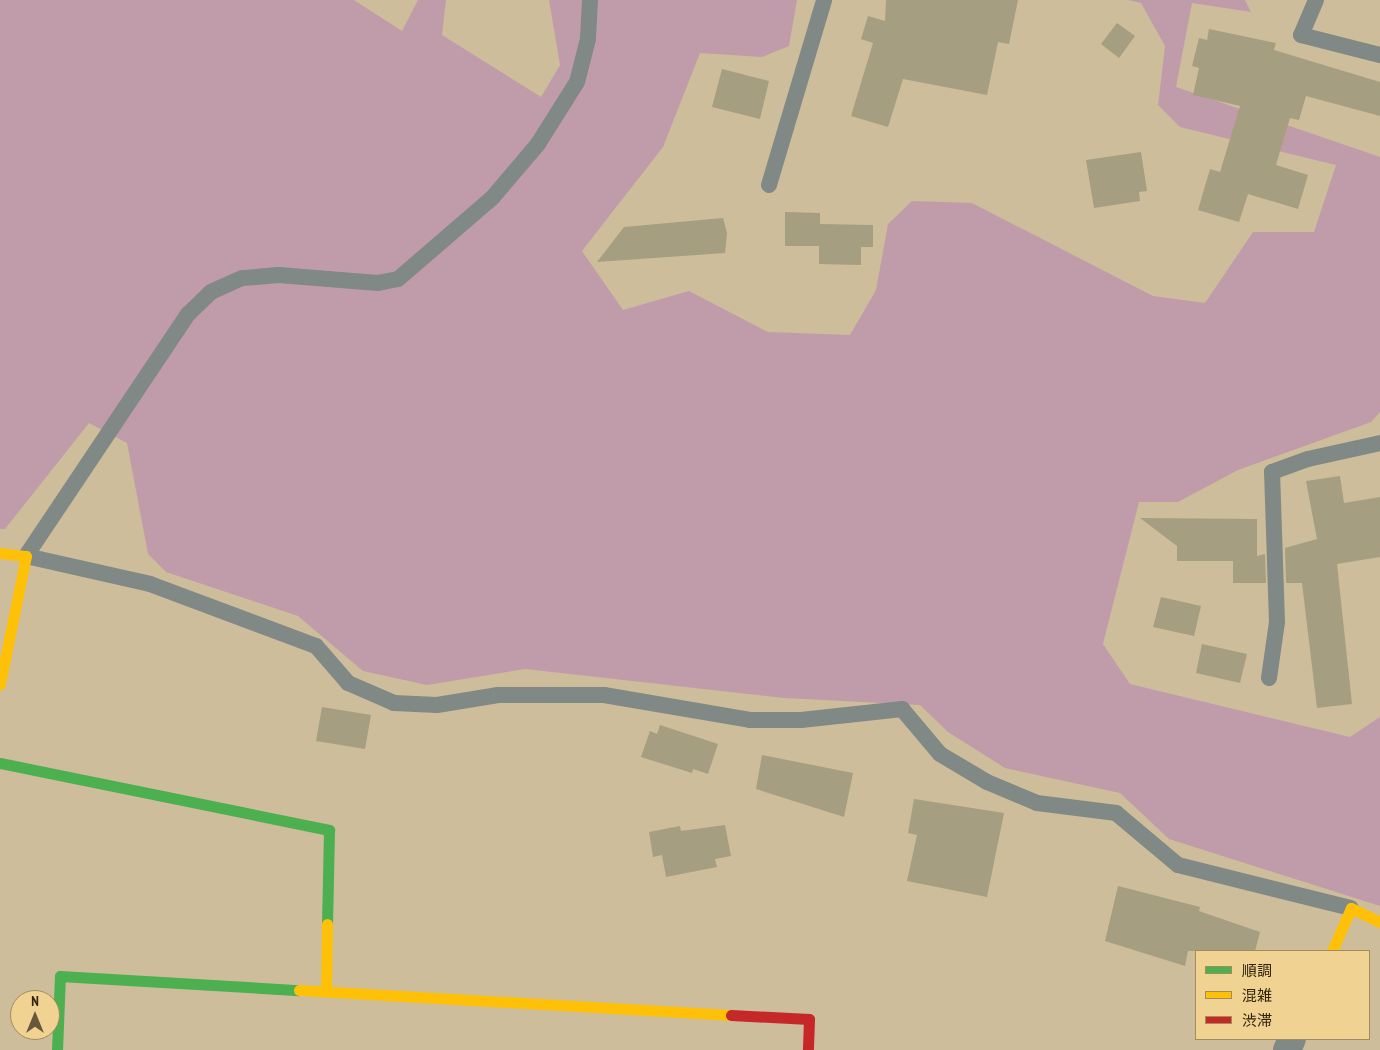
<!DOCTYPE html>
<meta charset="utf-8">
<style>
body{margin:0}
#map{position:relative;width:1380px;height:1050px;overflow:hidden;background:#cdbd9b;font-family:"PT Sans Narrow","Noto Sans JP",sans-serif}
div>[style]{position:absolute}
.forest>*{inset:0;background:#c09caa}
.building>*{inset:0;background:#a69e80}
.lane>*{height:16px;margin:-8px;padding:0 8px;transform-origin:8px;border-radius:8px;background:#808985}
.street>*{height:28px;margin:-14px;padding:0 14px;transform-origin:14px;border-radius:14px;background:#808985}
.fast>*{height:11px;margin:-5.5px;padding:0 5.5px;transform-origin:5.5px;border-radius:5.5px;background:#4caf50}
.slow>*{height:11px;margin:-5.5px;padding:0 5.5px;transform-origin:5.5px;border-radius:5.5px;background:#ffc107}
.jam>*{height:11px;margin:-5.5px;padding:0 5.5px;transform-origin:5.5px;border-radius:5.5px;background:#c62828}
span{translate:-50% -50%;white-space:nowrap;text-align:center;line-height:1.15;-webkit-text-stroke:4px #f0d292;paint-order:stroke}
.legend{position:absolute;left:1195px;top:950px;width:175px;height:90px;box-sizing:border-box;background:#f0d292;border:1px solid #a28c5a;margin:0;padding:6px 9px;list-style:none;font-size:15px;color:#2e2207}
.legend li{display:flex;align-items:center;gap:10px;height:25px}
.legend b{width:25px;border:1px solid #a28c5a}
.north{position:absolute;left:10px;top:990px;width:50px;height:50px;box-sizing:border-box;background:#f0d292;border:1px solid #a28c5a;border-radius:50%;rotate:0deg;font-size:14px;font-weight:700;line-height:20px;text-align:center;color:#2e2207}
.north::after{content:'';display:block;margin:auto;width:18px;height:22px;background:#66583b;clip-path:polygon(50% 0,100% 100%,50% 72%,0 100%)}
</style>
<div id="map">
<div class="forest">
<div style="clip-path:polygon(0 0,354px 0,402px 31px,418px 0,446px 0,442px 35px,541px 97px,560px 65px,549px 0,797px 0,789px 46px,762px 57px,700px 53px,663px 147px,582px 251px,623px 310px,689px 291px,768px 332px,850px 335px,876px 290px,888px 224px,912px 201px,972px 203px,1153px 296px,1205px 303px,1253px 232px,1314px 232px,1336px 165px,1180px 127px,1158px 105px,1165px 46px,1141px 3px,1128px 0,1245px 0,1251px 12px,1192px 3px,1176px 87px,1380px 157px,1380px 412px,1371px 422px,1238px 470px,1178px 502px,1139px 502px,1103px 644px,1130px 684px,1350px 737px,1380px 717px,1380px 906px,1169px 839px,1120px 793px,1005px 768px,948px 732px,920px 705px,784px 698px,525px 669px,427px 685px,363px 671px,298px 616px,166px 572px,148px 554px,127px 443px,89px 423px,5px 529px,0 529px)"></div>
</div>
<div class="building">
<div style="clip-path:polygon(886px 0,1018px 0,1009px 44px,998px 42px,987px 95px,903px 79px,888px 127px,851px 116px,873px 43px,861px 39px,868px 16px,885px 21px)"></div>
<div style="clip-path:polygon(1117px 23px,1135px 36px,1119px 58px,1101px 44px)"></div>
<div style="clip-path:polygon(1209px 29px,1276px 43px,1274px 50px,1380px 82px,1380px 116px,1306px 96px,1299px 120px,1290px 118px,1276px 165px,1308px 175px,1298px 209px,1248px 194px,1239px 222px,1198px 210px,1210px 169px,1220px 172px,1240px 106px,1193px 95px,1199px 68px,1192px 66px,1199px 38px,1207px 40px)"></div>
<div style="clip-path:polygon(722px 69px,769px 81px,760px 119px,712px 107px)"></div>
<div style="clip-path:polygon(1141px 152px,1147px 191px,1139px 192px,1140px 201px,1094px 208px,1086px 160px)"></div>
<div style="clip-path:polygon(785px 212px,820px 213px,820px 224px,873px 225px,873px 247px,861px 247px,861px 265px,819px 264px,819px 246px,785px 246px)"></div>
<div style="clip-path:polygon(723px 218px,727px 233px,725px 253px,597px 262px,624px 227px)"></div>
<div style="clip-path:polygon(1340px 476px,1344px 503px,1380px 497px,1380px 557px,1337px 564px,1352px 704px,1317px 708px,1302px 583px,1286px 583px,1285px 548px,1317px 539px,1306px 481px)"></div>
<div style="clip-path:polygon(1140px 518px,1257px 519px,1257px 556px,1265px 554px,1266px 583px,1233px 583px,1233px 561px,1177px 561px,1177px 546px)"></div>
<div style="clip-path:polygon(1161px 597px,1201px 606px,1194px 636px,1153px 627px)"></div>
<div style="clip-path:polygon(1202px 644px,1247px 654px,1240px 683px,1196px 673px)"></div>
<div style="clip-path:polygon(322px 707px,371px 715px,365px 749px,316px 741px)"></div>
<div style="clip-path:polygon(660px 725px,718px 744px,708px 774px,693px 769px,692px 773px,641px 757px,650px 731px,657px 734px)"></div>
<div style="clip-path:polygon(762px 755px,853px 773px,844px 817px,756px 789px)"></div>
<div style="clip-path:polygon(914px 799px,1004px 813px,987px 897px,907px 881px,917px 835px,908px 833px)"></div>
<div style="clip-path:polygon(725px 825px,731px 856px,715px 859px,717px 867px,666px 877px,662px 855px,653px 857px,649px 832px,680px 826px,681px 831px)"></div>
<div style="clip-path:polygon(1118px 886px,1200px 907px,1199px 911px,1260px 932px,1255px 951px,1188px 951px,1185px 966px,1105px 941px)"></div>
</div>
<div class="lane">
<div style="left:590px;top:0;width:39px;rotate:93deg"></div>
<div style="left:588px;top:39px;width:44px;rotate:104.3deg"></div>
<div style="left:577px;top:82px;width:73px;rotate:122.2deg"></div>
<div style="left:538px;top:144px;width:71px;rotate:130.4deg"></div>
<div style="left:492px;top:198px;width:124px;rotate:139.2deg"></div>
<div style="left:398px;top:279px;width:20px;rotate:169deg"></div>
<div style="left:378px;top:283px;width:100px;rotate:-175.4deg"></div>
<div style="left:278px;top:275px;width:36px;rotate:175deg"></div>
<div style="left:242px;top:278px;width:34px;rotate:156deg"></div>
<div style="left:211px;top:292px;width:32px;rotate:136deg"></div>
<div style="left:188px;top:314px;width:291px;rotate:123.8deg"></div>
<div style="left:26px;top:556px;width:127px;rotate:12.7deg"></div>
<div style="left:150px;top:584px;width:177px;rotate:20.5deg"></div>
<div style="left:316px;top:646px;width:49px;rotate:49.1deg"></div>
<div style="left:348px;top:683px;width:50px;rotate:23.5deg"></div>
<div style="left:394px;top:703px;width:43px;rotate:2.7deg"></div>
<div style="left:437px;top:705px;width:62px;rotate:-9.3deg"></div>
<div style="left:498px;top:695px;width:106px"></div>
<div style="left:604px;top:695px;width:148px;rotate:9.7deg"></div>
<div style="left:750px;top:720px;width:51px"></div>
<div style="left:801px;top:720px;width:102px;rotate:-6.2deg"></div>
<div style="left:902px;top:709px;width:59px;rotate:49.8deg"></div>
<div style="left:940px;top:754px;width:55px;rotate:30.8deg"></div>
<div style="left:987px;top:782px;width:54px;rotate:22.8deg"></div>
<div style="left:1037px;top:803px;width:80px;rotate:7.2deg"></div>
<div style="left:1116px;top:813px;width:81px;rotate:40deg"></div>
<div style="left:1178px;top:865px;width:178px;rotate:14deg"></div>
<div style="left:1316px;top:0;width:38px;rotate:113deg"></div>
<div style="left:1301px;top:35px;width:81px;rotate:14.2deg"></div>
<div style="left:769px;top:185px;width:193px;rotate:-73.4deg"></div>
<div style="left:1269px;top:678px;width:57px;rotate:-81.9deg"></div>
<div style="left:1277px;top:622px;width:150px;rotate:-91.9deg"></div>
<div style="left:1272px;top:472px;width:38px;rotate:-20deg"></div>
<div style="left:1308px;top:459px;width:74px;rotate:-12.5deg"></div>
</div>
<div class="street">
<div style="left:1287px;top:1050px;width:12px;rotate:-66deg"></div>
</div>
<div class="fast">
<div style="left:0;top:763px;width:336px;rotate:11.5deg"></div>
<div style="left:329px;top:830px;width:94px;rotate:91.2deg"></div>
<div style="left:57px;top:1050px;width:74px;rotate:-87.7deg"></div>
<div style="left:60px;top:976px;width:239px;rotate:3.4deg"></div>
</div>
<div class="slow">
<div style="left:0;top:553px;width:26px;rotate:7deg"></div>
<div style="left:26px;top:556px;width:131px;rotate:101.5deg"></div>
<div style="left:1332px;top:951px;width:47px;rotate:-66.2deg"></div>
<div style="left:1351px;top:908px;width:32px;rotate:26deg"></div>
<div style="left:326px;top:989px;width:65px;rotate:-89.1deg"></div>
<div style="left:299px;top:990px;width:433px;rotate:3.3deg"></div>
</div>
<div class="jam">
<div style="left:731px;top:1015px;width:78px;rotate:2.9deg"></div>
<div style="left:809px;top:1019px;width:31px;rotate:92deg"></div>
</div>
<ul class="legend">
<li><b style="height:6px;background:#4caf50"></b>順調</li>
<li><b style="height:6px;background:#ffc107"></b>混雑</li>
<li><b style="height:6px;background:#c62828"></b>渋滞</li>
</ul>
<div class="north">N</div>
</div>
